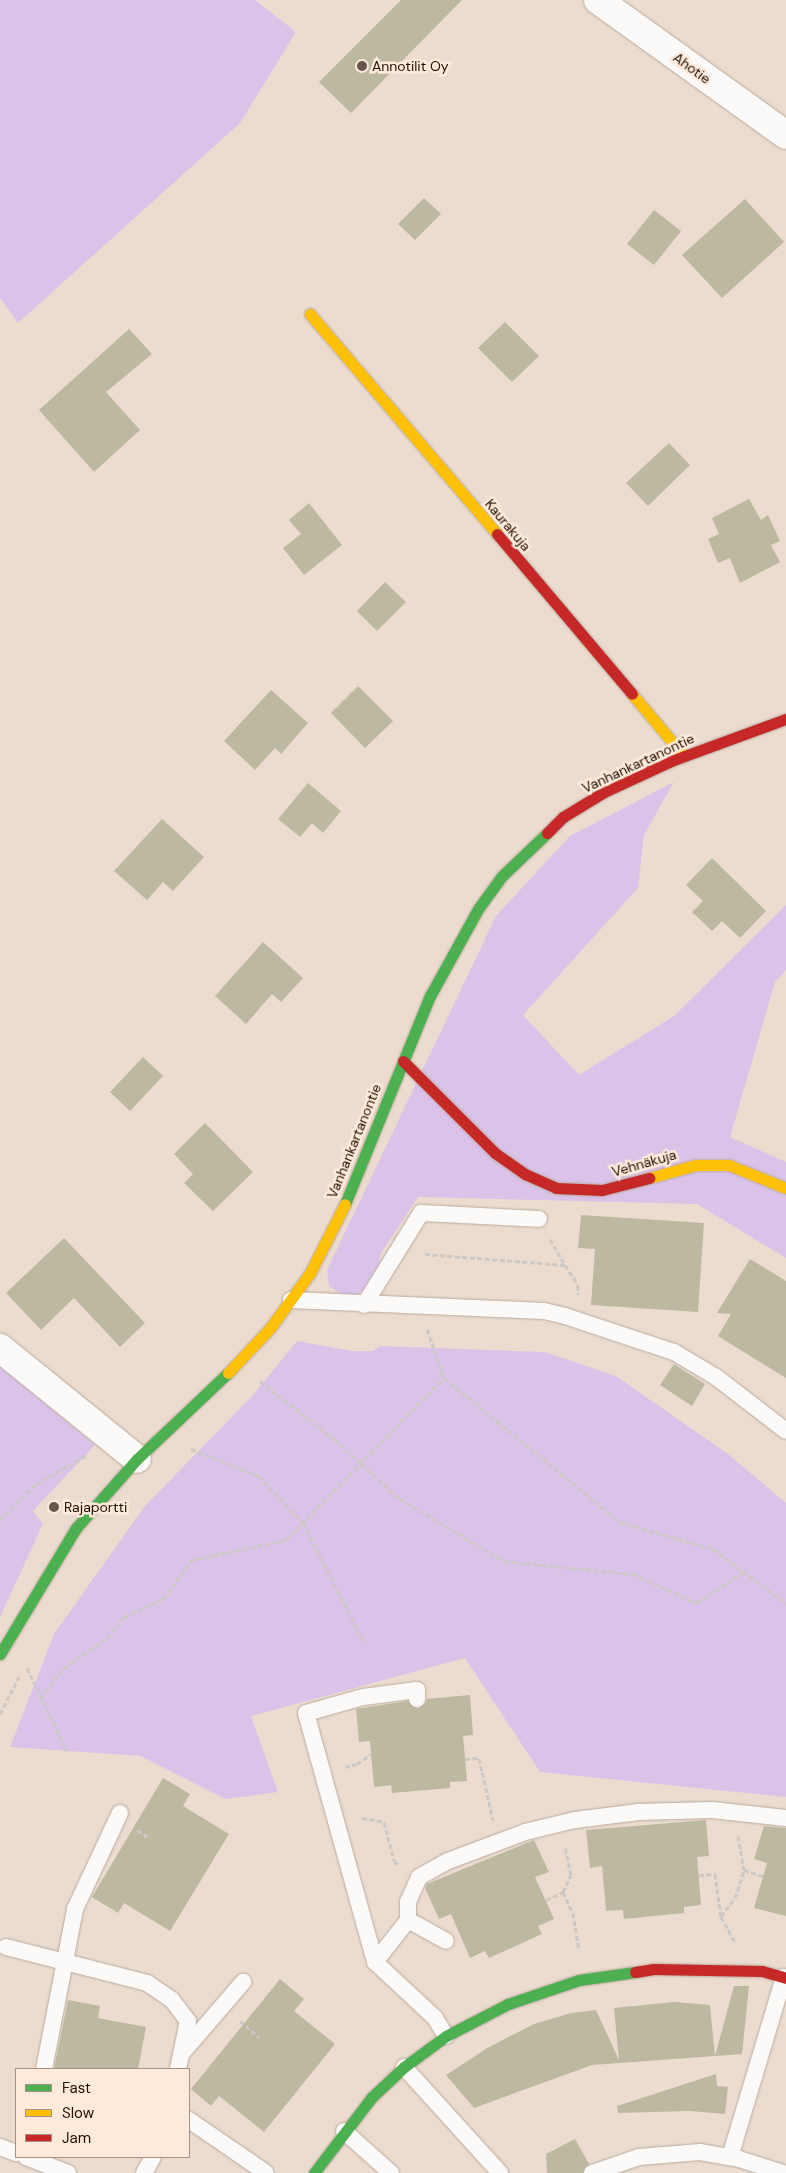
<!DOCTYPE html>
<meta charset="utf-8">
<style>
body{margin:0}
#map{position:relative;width:786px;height:2173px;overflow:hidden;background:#ecdccf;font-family:"DM Sans",sans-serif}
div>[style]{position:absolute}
.green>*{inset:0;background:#dac2e9}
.building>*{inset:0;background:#bcb9a0}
.path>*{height:3px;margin-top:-1.5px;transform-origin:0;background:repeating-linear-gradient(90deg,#cdc8c4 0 5px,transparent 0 7.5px)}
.roads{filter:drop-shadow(0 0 1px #b9aa9d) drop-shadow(0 0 1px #b9aa9d)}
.lane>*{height:16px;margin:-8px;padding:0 8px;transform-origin:8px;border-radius:8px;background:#fcfaf8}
.street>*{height:28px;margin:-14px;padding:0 14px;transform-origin:14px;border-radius:14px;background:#fcfaf8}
.fast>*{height:11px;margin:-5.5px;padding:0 5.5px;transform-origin:5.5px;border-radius:5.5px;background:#4caf50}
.slow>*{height:11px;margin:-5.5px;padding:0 5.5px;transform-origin:5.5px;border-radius:5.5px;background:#ffc107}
.jam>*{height:11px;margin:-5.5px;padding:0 5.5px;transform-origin:5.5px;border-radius:5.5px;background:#c62828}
.dots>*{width:14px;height:14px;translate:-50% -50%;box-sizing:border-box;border:2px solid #feeada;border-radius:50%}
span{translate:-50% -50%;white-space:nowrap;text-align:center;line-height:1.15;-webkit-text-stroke:5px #feeada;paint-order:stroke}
.poi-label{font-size:14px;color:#1f0f02}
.left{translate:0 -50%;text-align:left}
.street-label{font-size:14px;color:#1f0f02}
.legend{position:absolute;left:15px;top:2068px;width:175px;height:90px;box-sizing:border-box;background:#feeada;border:1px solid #a59284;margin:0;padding:6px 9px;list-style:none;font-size:15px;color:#1f0f02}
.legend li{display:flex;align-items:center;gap:10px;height:25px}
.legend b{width:25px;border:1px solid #a59284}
</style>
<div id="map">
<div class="green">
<div style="clip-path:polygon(0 0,255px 0,296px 32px,240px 123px,18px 323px,0 298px)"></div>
<div style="clip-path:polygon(674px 782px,644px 835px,638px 888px,523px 1015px,579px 1075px,674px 1016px,786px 905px,786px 970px,775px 982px,730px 1137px,786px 1162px,786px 1258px,697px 1204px,418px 1197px,380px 1255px,380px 1264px,364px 1290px,353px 1296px,339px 1293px,329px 1286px,327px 1270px,496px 916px,570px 836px)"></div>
<div style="clip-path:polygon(297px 1341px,352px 1351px,373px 1351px,380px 1346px,545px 1352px,616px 1376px,728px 1454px,786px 1503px,786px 1797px,540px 1772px,465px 1658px,251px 1716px,278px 1792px,225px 1799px,141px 1756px,10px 1747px,54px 1634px,145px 1506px,253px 1395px)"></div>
<div style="clip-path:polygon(0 1366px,95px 1445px,33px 1511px,43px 1524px,0 1617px)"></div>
</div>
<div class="building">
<div style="clip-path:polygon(401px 0,462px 0,351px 113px,319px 82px)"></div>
<div style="clip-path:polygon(424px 198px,441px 214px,415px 240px,398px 224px)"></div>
<div style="clip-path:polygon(745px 199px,784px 242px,722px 298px,682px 255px)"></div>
<div style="clip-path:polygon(654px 210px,681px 231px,654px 265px,627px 244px)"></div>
<div style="clip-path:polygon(505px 322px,539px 356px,512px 382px,478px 348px)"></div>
<div style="clip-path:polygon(129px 329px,152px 354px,106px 392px,140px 430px,94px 472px,39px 410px)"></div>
<div style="clip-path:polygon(669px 443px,690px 465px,648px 506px,626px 483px)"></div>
<div style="clip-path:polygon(749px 499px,761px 520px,768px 515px,780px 541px,771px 545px,780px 562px,740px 583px,730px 558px,718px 563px,708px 539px,719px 534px,712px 518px)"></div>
<div style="clip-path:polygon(309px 503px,342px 545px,304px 575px,283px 548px,301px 534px,289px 520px)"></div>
<div style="clip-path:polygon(385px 582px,406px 602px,377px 631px,357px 611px)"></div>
<div style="clip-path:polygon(358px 686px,393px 721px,365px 748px,331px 713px)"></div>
<div style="clip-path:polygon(271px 690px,308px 723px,281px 754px,275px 748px,255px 770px,224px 741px)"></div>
<div style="clip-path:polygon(308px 783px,341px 811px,323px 833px,312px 823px,300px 837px,278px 819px)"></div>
<div style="clip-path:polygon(162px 819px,204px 857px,173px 891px,163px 882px,147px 900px,114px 871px)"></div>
<div style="clip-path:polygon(712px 858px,766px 911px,740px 938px,722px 921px,712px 931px,692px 912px,703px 901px,686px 885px)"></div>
<div style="clip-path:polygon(263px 942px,303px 978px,281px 1002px,272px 994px,246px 1024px,215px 996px)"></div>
<div style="clip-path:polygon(143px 1057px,163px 1076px,130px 1111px,110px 1092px)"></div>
<div style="clip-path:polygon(205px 1123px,253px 1172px,213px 1211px,184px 1183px,193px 1174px,174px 1154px)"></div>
<div style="clip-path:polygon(581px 1215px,704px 1223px,698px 1312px,591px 1305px,595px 1249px,578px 1248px)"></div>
<div style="clip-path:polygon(64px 1238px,145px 1323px,120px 1347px,74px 1298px,41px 1330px,6px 1293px)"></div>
<div style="clip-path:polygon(750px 1259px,786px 1281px,786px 1378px,718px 1336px,731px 1314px,717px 1313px)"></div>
<div style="clip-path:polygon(674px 1364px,705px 1384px,692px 1406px,660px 1385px)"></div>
<div style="clip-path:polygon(470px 1695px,473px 1735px,463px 1736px,467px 1781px,450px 1782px,450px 1788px,392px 1793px,391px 1785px,374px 1787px,370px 1741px,359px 1742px,356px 1709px,408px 1701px,417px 1709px,425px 1704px,427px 1699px)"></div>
<div style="clip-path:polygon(163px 1778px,190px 1794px,183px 1806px,229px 1834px,170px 1931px,124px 1903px,118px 1913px,92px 1897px)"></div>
<div style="clip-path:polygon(706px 1820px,709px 1856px,697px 1857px,701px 1905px,684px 1907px,684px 1913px,624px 1919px,623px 1910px,606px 1911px,602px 1866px,590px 1868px,586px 1830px)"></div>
<div style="clip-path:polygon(764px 1826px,786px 1828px,786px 1916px,754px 1908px,767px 1863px,754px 1859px)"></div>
<div style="clip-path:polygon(534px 1840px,549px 1872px,535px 1877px,554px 1919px,538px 1926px,542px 1934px,489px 1958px,485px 1951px,470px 1958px,451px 1914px,439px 1919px,425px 1888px,427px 1884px)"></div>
<div style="clip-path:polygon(280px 1979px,304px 1999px,294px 2011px,335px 2044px,264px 2132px,219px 2096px,211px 2106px,191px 2089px)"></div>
<div style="clip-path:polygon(734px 1986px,749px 1986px,742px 2054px,715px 2056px)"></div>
<div style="clip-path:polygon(68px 2000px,100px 2006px,98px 2018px,146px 2027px,138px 2069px,54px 2069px)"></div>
<div style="clip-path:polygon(674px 2002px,710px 2005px,715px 2056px,592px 2065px,474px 2108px,446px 2075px,489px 2047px,534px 2024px,571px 2013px,596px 2010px,619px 2060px,614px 2008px)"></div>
<div style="clip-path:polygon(716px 2074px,717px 2086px,728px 2087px,725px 2114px,690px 2111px,618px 2113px,617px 2106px)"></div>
<div style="clip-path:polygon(575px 2139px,589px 2164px,582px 2173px,547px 2173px,546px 2154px)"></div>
</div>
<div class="path">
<div style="left:550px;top:1239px;width:30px;rotate:60deg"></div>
<div style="left:425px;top:1254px;width:140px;rotate:4.5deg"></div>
<div style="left:565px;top:1265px;width:24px;rotate:57deg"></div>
<div style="left:578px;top:1285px;width:9px;rotate:90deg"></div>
<div style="left:427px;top:1329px;width:52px;rotate:70.9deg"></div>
<div style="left:444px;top:1378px;width:227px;rotate:39.3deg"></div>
<div style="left:620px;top:1522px;width:97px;rotate:16.2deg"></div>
<div style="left:713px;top:1549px;width:91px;rotate:36.5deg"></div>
<div style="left:260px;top:1381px;width:94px;rotate:38.1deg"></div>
<div style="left:334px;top:1439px;width:89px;rotate:42.3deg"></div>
<div style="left:400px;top:1499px;width:121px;rotate:30.8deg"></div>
<div style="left:504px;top:1561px;width:130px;rotate:5.8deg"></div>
<div style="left:633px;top:1574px;width:69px;rotate:24.7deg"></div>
<div style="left:696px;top:1603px;width:57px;rotate:-32.9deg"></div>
<div style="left:191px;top:1449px;width:73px;rotate:21.7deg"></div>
<div style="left:259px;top:1476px;width:64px;rotate:46.9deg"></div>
<div style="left:303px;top:1523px;width:136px;rotate:62.9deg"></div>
<div style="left:0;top:1520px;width:51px;rotate:-45deg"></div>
<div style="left:36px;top:1484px;width:59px;rotate:-29.6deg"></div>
<div style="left:27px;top:1668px;width:92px;rotate:64.3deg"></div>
<div style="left:41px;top:1698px;width:38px;rotate:-53deg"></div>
<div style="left:64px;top:1668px;width:52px;rotate:-34.9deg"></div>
<div style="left:107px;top:1638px;width:27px;rotate:-51deg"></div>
<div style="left:124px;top:1617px;width:43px;rotate:-24.8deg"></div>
<div style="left:163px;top:1599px;width:49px;rotate:-53.4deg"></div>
<div style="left:192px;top:1560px;width:96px;rotate:-12deg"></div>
<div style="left:286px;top:1540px;width:226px;rotate:-45.7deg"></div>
<div style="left:0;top:1714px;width:42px;rotate:-62.8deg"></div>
<div style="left:465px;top:1759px;width:14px;rotate:-4deg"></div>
<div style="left:479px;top:1758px;width:64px;rotate:77.3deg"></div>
<div style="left:345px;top:1767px;width:12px;rotate:-14deg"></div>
<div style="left:357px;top:1764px;width:17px;rotate:-36deg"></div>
<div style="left:362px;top:1818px;width:22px;rotate:10deg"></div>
<div style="left:384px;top:1822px;width:40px;rotate:75.6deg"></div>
<div style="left:394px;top:1861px;width:8px;rotate:40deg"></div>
<div style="left:137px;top:1830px;width:15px;rotate:32deg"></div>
<div style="left:738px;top:1836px;width:35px;rotate:80deg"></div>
<div style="left:699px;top:1875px;width:16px;rotate:-4deg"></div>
<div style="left:715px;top:1874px;width:43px;rotate:82.1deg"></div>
<div style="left:721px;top:1917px;width:29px;rotate:61deg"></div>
<div style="left:563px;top:1892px;width:19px;rotate:-65deg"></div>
<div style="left:571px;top:1875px;width:29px;rotate:-102deg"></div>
<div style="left:546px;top:1900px;width:19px;rotate:-25deg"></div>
<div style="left:563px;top:1892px;width:23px;rotate:65deg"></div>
<div style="left:573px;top:1913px;width:38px;rotate:81deg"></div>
<div style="left:721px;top:1916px;width:23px;rotate:-52deg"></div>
<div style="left:735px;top:1898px;width:29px;rotate:-72deg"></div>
<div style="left:744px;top:1870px;width:20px;rotate:18deg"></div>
<div style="left:240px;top:2021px;width:25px;rotate:40deg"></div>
</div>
<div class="roads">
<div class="lane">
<div style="left:291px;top:1300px;width:253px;rotate:2.5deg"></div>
<div style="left:544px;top:1311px;width:22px;rotate:13deg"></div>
<div style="left:565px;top:1316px;width:115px;rotate:18.3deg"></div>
<div style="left:674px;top:1352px;width:49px;rotate:30.8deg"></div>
<div style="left:716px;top:1377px;width:88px;rotate:37.6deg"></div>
<div style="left:364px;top:1305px;width:108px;rotate:-58.2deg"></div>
<div style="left:421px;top:1213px;width:118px;rotate:2.9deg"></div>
<div style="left:417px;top:1699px;width:9px;rotate:-90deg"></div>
<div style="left:417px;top:1690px;width:54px;rotate:172.6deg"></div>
<div style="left:363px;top:1697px;width:59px;rotate:164.3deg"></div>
<div style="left:306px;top:1713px;width:258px;rotate:74.5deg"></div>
<div style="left:375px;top:1962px;width:82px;rotate:43deg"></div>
<div style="left:435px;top:2018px;width:21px;rotate:59deg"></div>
<div style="left:408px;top:1920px;width:43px;rotate:28.9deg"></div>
<div style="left:6px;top:1947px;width:146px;rotate:14.3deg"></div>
<div style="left:147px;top:1983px;width:30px;rotate:34deg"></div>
<div style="left:172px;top:2000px;width:26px;rotate:53deg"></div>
<div style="left:188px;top:2021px;width:49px;rotate:101.8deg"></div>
<div style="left:375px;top:1962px;width:53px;rotate:-51.8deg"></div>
<div style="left:408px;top:1920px;width:18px;rotate:-90deg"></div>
<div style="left:408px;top:1902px;width:27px;rotate:-66deg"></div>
<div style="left:419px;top:1877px;width:33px;rotate:-29deg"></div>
<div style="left:448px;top:1861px;width:82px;rotate:-20.6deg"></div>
<div style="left:525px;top:1832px;width:51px;rotate:-13.5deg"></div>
<div style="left:575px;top:1820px;width:64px;rotate:-7.2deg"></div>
<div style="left:638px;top:1812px;width:74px;rotate:-1.5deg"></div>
<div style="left:712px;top:1810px;width:74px;rotate:6.2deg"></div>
<div style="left:182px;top:2053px;width:94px;rotate:-49.3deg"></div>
<div style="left:404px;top:2067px;width:143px;rotate:47.8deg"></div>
<div style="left:44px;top:2069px;width:163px;rotate:-79deg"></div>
<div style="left:75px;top:1909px;width:106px;rotate:-64.9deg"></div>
<div style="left:189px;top:2120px;width:93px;rotate:34.5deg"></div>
<div style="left:344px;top:2131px;width:63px;rotate:41.8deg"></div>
<div style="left:0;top:2147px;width:17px;rotate:21deg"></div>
<div style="left:26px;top:2157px;width:45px;rotate:20.9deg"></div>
<div style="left:730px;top:2157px;width:188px;rotate:-73.3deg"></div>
<div style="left:144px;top:2173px;width:18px;rotate:-61deg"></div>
<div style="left:592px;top:2173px;width:50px;rotate:-18.8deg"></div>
<div style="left:639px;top:2157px;width:61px;rotate:-4.7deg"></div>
<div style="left:700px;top:2152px;width:40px;rotate:10deg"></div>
<div style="left:739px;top:2159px;width:46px;rotate:17.7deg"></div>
</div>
<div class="street">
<div style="left:598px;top:0;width:231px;rotate:35.7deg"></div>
<div style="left:0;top:1348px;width:176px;rotate:39deg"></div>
</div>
<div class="fast">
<div style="left:345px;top:1204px;width:225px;rotate:-67.8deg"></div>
<div style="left:430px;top:996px;width:99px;rotate:-61.1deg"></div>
<div style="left:478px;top:909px;width:41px;rotate:-54deg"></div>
<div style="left:502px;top:876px;width:62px;rotate:-43.7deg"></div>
<div style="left:0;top:1654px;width:147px;rotate:-58.9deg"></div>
<div style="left:76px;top:1528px;width:92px;rotate:-48.5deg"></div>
<div style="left:137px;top:1459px;width:125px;rotate:-43.4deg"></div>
<div style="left:314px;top:2173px;width:96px;rotate:-52.7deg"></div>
<div style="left:372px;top:2097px;width:44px;rotate:-43.2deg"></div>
<div style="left:404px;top:2067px;width:52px;rotate:-36.4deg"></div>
<div style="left:446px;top:2036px;width:70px;rotate:-27.3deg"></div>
<div style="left:508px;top:2004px;width:75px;rotate:-18.7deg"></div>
<div style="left:579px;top:1980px;width:57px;rotate:-8.1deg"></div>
</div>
<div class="slow">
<div style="left:310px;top:314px;width:289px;rotate:49.6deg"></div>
<div style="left:632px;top:694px;width:81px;rotate:50deg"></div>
<div style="left:649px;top:1178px;width:49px;rotate:-15.5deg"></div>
<div style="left:696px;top:1165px;width:33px"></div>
<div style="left:729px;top:1165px;width:61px;rotate:22deg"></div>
<div style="left:228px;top:1373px;width:63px;rotate:-46.9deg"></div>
<div style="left:271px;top:1327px;width:67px;rotate:-54.2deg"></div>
<div style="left:310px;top:1273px;width:77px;rotate:-63.1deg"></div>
</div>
<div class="jam">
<div style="left:497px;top:534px;width:209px;rotate:49.8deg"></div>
<div style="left:547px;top:833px;width:23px;rotate:-45deg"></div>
<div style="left:563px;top:817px;width:48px;rotate:-31.4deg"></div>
<div style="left:604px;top:792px;width:74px;rotate:-24.8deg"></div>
<div style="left:671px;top:761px;width:122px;rotate:-20.1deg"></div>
<div style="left:403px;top:1061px;width:130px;rotate:45deg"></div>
<div style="left:495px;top:1153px;width:37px;rotate:35deg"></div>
<div style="left:525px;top:1174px;width:34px;rotate:24deg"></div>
<div style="left:556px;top:1188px;width:46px;rotate:2.5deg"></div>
<div style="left:602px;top:1190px;width:49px;rotate:-14.3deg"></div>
<div style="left:635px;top:1972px;width:19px;rotate:-9deg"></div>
<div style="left:654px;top:1969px;width:108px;rotate:1.1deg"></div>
<div style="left:762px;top:1971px;width:25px;rotate:16deg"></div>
</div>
</div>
<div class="dots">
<div style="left:362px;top:66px;background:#67574a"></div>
<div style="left:54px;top:1507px;background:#67574a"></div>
</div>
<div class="poi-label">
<span class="left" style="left:372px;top:66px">Annotilit Oy</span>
<span class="left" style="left:64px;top:1507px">Rajaportti</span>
</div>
<div class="street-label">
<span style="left:692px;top:68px;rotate:36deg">Ahotie</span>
<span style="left:508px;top:525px;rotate:50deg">Kaurakuja</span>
<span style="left:638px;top:763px;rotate:-25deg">Vanhankartanontie</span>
<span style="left:354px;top:1141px;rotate:-68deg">Vanhankartanontie</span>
<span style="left:644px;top:1163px;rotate:-16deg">Vehnäkuja</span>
</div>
<ul class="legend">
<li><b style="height:6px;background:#4caf50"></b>Fast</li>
<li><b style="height:6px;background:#ffc107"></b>Slow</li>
<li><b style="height:6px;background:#c62828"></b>Jam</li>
</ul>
</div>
